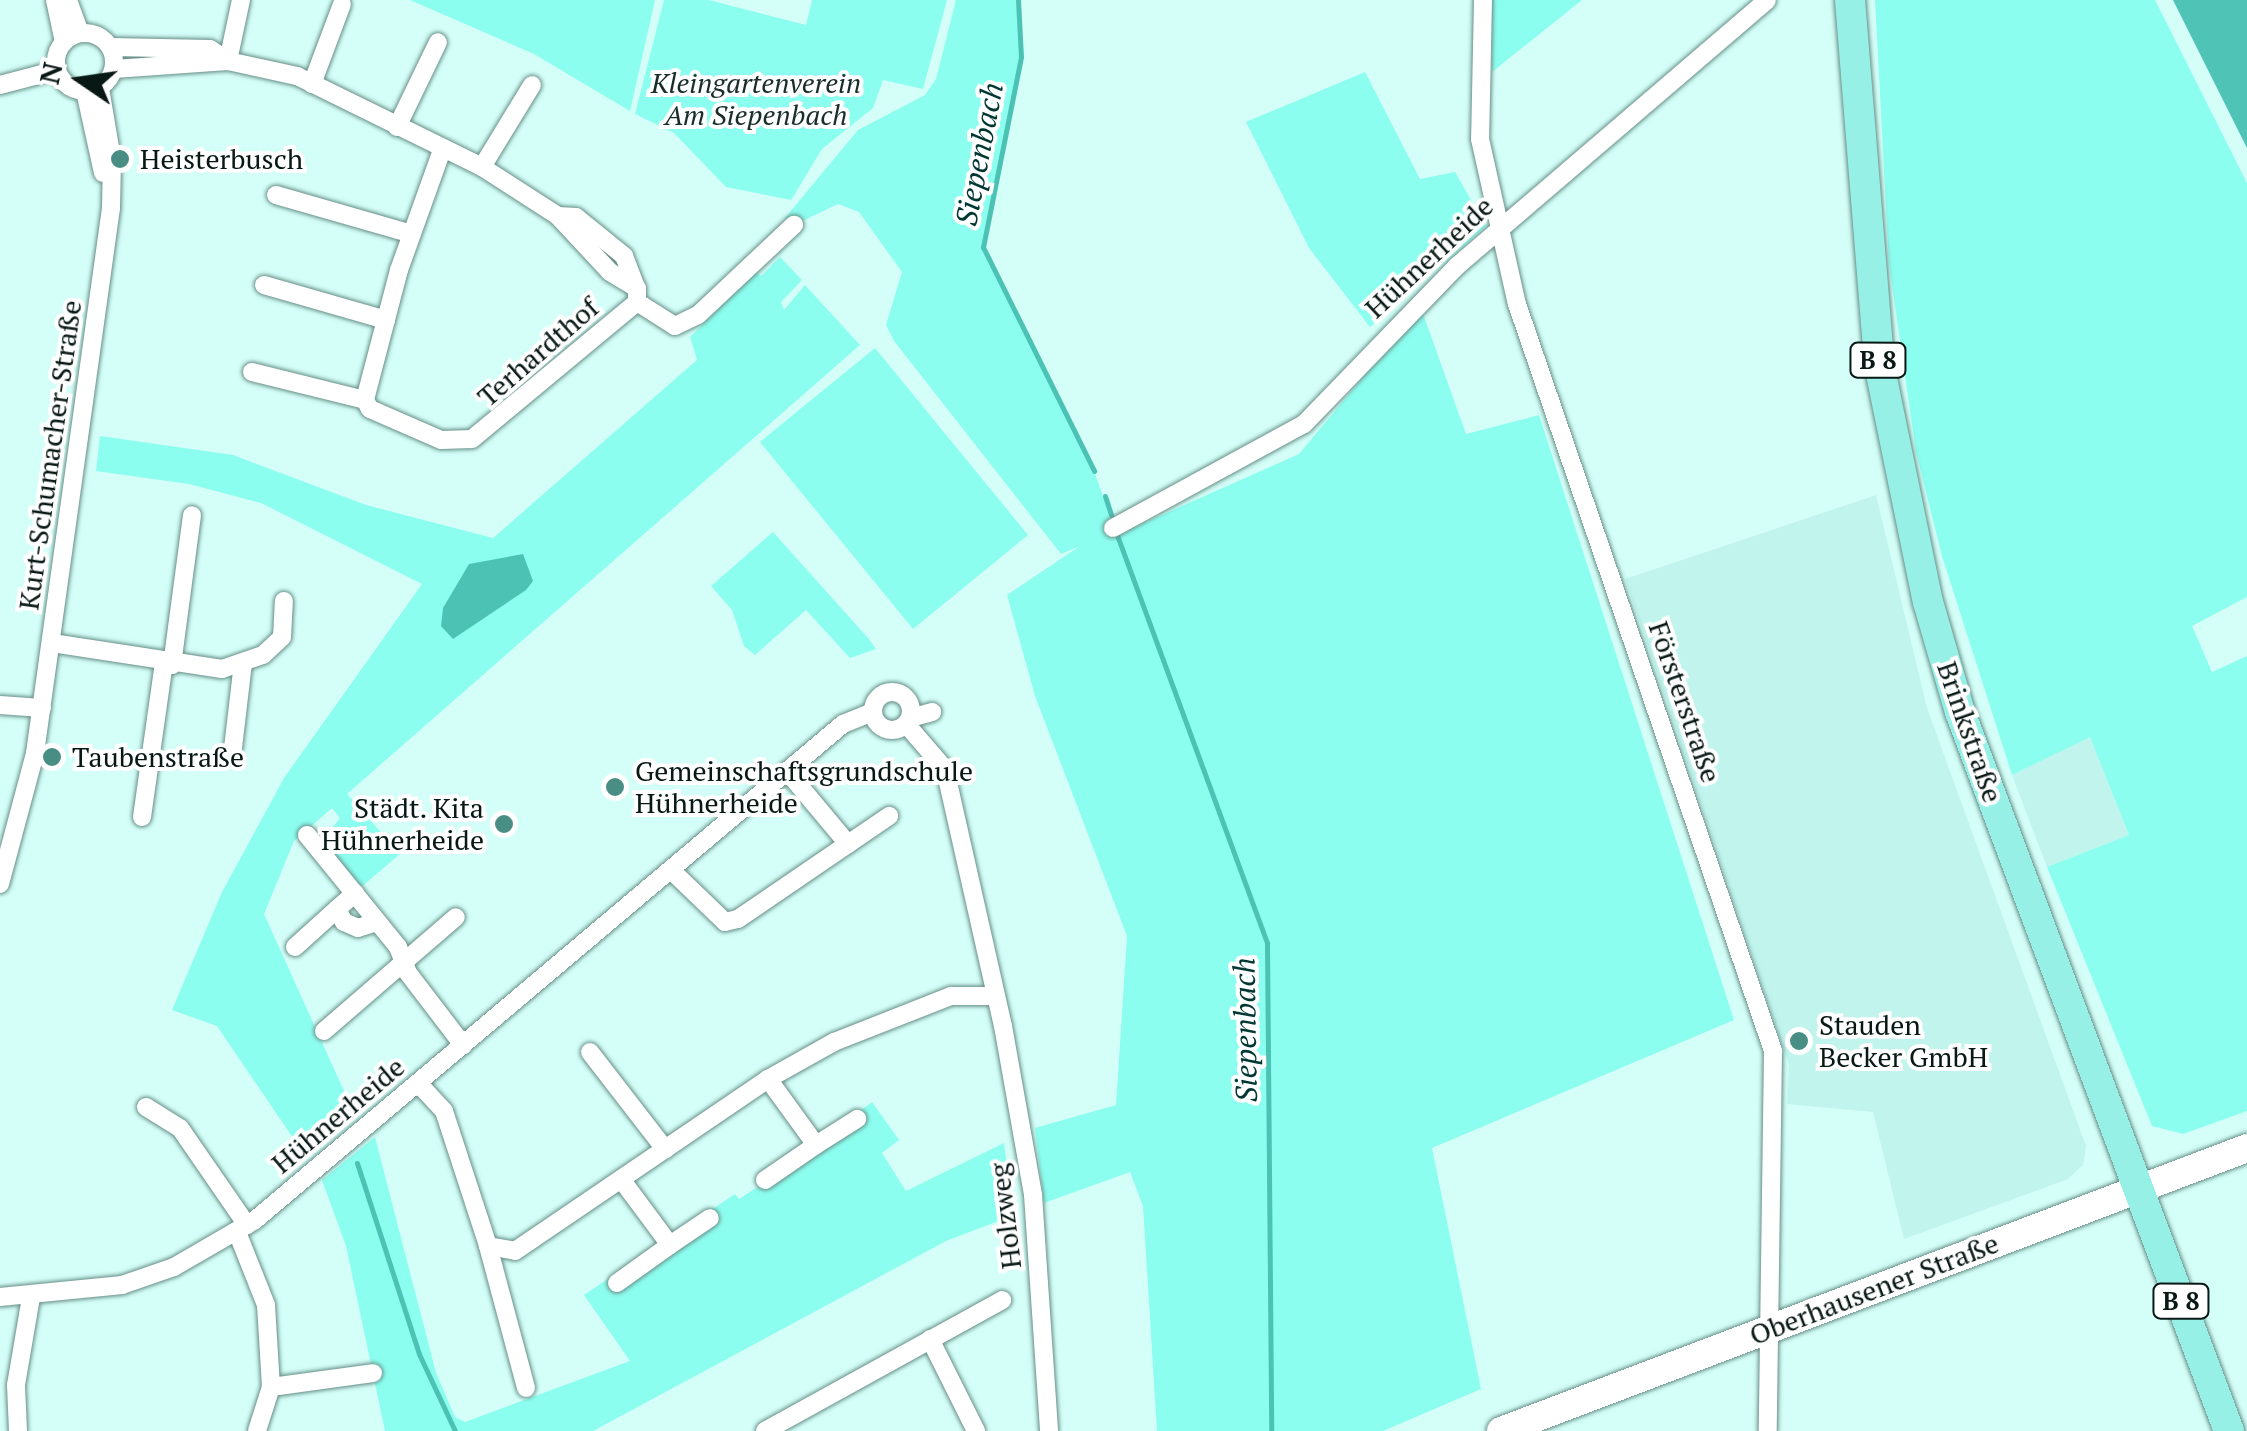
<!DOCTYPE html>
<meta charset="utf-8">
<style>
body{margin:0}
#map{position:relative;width:2247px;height:1431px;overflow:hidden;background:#d4fff8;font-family:"PT Serif",serif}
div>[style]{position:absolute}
.built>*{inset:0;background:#c0f4ec}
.green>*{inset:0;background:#8cfeef}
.forest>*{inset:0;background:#4fc4b6}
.water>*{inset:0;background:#4cc2b4}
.stream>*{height:5px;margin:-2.5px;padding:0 2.5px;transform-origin:2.5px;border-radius:2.5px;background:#4cc2b4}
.roads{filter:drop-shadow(0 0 2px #678e88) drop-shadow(0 0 2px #678e88)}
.street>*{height:18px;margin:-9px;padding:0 9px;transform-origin:9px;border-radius:9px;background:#fff}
.street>.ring{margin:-9px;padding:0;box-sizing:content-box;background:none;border:18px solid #fff;border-radius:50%}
.secondary>*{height:28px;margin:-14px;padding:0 14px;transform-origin:14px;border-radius:14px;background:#fff}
.primary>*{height:30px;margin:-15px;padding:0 15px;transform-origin:15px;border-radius:15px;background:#97f0e6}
.dots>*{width:28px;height:28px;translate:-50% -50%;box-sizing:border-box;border:5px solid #fff;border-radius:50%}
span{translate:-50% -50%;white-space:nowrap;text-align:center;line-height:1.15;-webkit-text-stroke:8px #fff;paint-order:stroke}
.shield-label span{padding:2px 8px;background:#fff;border:2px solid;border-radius:8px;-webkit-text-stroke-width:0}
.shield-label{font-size:25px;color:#081815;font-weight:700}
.park-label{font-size:28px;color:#192e2b;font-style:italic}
.poi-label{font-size:28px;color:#081815}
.left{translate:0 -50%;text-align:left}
.right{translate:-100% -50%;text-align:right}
.street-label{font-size:28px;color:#081815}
.water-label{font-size:30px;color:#003732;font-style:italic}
.north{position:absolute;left:30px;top:30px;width:100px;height:100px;-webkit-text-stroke:8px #fff;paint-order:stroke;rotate:283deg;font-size:28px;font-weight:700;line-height:40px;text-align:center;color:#081815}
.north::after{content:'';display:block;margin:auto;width:35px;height:45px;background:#081815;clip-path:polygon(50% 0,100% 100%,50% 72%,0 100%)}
</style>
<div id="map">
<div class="built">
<div style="clip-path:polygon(1876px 495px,1927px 708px,2086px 1146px,2083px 1165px,2068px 1179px,1904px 1239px,1873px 1112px,1787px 1104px,1789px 1064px,1625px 579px)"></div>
<div style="clip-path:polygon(2090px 736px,2129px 835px,2047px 867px,2012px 775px)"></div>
</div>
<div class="green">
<div style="clip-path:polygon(410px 0,655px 0,630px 111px,534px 54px)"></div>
<div style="clip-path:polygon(664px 0,709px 0,806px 25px,812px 0,947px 0,923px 89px,883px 80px,873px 108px,822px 149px,791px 200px,726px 187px,674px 133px,635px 114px)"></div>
<div style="clip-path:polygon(956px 0,1018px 0,1021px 57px,983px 247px,1094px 471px,1117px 535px,1299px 454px,1421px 308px,1466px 434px,1539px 415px,1734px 1020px,1432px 1148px,1481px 1389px,1383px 1431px,1157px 1431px,1143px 1206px,1130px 1172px,1044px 1203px,1035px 1128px,1116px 1105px,1127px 936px,1035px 696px,1007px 595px,1080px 546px,1061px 554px,894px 341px,886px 325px,902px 272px,859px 212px,838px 204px,794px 225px,785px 218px,858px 130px,925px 95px,936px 79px)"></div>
<div style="clip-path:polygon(1491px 0,1582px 0,1492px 72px)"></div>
<div style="clip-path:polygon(1875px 0,2155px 0,2247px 183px,2247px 597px,2192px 626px,2212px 672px,2247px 656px,2247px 1111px,2183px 1134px,2152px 1126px,2047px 867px,2129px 835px,2090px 737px,2012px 775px,1942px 556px,1916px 452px,1889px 264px)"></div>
<div style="clip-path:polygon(1365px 72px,1420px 179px,1455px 172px,1486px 226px,1370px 327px,1309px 248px,1246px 122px)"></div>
<div style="clip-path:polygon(780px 257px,802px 280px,781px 302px,784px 310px,805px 285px,860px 345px,347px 794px,400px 854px,359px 889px,322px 841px,340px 818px,332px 808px,294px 841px,264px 914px,354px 1113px,304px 1154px,217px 1026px,172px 1010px,222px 892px,284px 778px,422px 584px,261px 503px,189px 484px,96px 471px,100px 436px,233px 455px,366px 505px,493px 538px,697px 360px,690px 337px,756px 271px,761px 276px)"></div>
<div style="clip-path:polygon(875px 348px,1028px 535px,913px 629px,760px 442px)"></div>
<div style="clip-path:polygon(773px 532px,868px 638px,876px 649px,850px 658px,806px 610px,755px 655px,744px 646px,732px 610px,711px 586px)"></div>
<div style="clip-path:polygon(872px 1102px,899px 1140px,882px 1153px,906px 1191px,1004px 1143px,1014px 1215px,946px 1241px,593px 1431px,385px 1431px,346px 1246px,322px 1180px,375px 1137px,436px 1373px,455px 1417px,465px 1422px,630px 1361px,584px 1295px,735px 1194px,739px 1199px,762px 1184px)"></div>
</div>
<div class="forest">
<div style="clip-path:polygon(2173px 0,2247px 0,2247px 148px)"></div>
</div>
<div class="water">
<div style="clip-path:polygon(523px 554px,533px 581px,526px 590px,453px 639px,441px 626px,443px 608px,469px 564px)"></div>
</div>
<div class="stream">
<div style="left:1018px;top:0;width:57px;rotate:87deg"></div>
<div style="left:1021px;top:57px;width:194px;rotate:101.3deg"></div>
<div style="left:983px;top:247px;width:250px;rotate:63.6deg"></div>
<div style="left:1105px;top:496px;width:20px;rotate:72deg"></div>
<div style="left:1117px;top:535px;width:435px;rotate:69.8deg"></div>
<div style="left:1267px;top:943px;width:488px;rotate:89.5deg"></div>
<div style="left:357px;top:1163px;width:201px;rotate:72deg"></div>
<div style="left:419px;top:1354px;width:85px;rotate:64.9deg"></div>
</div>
<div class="roads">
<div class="street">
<div style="left:55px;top:0;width:43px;rotate:77.9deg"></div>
<div style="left:68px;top:0;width:35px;rotate:70deg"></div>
<div style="left:1483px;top:0;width:139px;rotate:91.2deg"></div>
<div style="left:1480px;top:139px;width:169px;rotate:77.4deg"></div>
<div style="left:1517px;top:304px;width:790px;rotate:71.08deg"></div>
<div style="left:1773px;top:1051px;width:380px;rotate:90.8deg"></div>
<div class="ring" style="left:56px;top:33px;width:40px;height:40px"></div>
<div style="left:111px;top:47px;width:99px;rotate:1.2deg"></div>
<div style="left:210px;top:49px;width:22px;rotate:34deg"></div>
<div style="left:228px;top:61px;width:71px;rotate:12.3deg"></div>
<div style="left:297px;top:76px;width:206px;rotate:26.2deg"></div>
<div style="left:482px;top:167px;width:90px;rotate:32.8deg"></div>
<div style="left:558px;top:216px;width:76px;rotate:47.1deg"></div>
<div style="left:610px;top:272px;width:31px;rotate:31deg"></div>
<div style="left:637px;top:288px;width:14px;rotate:90deg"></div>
<div style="left:637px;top:302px;width:45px;rotate:32.3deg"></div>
<div style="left:675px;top:326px;width:25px;rotate:-26deg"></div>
<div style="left:698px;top:315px;width:132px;rotate:-43.2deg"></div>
<div style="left:228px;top:61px;width:62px;rotate:-78deg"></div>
<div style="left:114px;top:69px;width:114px;rotate:-4deg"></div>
<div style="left:312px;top:84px;width:85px;rotate:-69.4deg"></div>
<div style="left:0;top:85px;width:59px;rotate:-14.7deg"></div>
<div style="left:85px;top:91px;width:84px;rotate:77.6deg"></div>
<div style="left:397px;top:127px;width:94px;rotate:-64.2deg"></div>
<div style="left:442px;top:150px;width:127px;rotate:109.7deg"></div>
<div style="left:399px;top:270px;width:134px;rotate:104.7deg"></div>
<div style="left:365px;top:400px;width:10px;rotate:61deg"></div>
<div style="left:370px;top:409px;width:77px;rotate:23.6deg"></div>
<div style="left:441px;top:440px;width:31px;rotate:-2deg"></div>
<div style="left:472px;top:439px;width:214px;rotate:-39.7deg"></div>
<div style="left:482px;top:167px;width:96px;rotate:-58.6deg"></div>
<div style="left:276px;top:195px;width:141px;rotate:16deg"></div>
<div style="left:558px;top:216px;width:18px;rotate:3deg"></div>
<div style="left:576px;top:217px;width:62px;rotate:39.1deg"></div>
<div style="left:624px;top:256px;width:33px;rotate:69deg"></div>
<div style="left:264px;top:285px;width:127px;rotate:16deg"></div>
<div style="left:252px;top:372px;width:116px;rotate:13.9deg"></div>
<div style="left:1113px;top:528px;width:217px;rotate:-28.6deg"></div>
<div style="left:1304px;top:424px;width:220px;rotate:-45.9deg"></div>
<div style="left:1457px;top:266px;width:408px;rotate:-40.6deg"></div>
<div style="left:52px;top:643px;width:172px;rotate:8.7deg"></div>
<div style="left:222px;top:669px;width:43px;rotate:-18.9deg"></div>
<div style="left:263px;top:655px;width:26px;rotate:-43deg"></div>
<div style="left:282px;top:637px;width:36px;rotate:-87deg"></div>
<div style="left:172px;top:665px;width:151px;rotate:-82.4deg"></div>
<div class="ring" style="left:873px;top:692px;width:20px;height:20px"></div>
<div style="left:0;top:705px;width:42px;rotate:4.1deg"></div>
<div style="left:910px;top:718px;width:23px;rotate:-15deg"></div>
<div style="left:906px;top:724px;width:60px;rotate:49.1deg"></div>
<div style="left:945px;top:769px;width:263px;rotate:77.3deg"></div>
<div style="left:1003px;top:1026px;width:172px;rotate:79.9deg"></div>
<div style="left:1033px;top:1195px;width:237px;rotate:86.1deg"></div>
<div style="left:233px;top:748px;width:86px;rotate:-83.3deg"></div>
<div style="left:142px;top:817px;width:156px;rotate:-81.9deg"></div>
<div style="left:307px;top:835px;width:144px;rotate:50.9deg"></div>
<div style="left:398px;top:947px;width:28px;rotate:69deg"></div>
<div style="left:408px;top:973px;width:91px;rotate:52.6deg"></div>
<div style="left:848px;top:844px;width:50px;rotate:-34.3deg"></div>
<div style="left:671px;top:870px;width:75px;rotate:43.9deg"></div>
<div style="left:725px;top:922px;width:13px;rotate:-13deg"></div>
<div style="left:738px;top:919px;width:133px;rotate:-34.3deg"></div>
<div style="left:848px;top:844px;width:95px;rotate:-129.9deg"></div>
<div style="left:0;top:884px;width:136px;rotate:-75deg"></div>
<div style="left:35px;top:753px;width:550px;rotate:-82.06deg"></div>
<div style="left:111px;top:208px;width:49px;rotate:-88.8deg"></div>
<div style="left:112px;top:159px;width:72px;rotate:-99.6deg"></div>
<div style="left:355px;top:893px;width:24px;rotate:138deg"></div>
<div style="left:337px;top:909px;width:15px;rotate:62deg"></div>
<div style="left:344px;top:922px;width:15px;rotate:23deg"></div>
<div style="left:358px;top:928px;width:20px;rotate:-18deg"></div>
<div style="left:295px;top:947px;width:57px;rotate:-42.1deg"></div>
<div style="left:324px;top:1031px;width:174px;rotate:-40.8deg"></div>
<div style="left:590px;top:1052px;width:123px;rotate:52.3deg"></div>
<div style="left:418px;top:1083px;width:38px;rotate:47deg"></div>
<div style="left:444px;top:1111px;width:142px;rotate:71.9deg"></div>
<div style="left:488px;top:1246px;width:27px;rotate:10deg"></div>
<div style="left:515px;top:1251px;width:306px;rotate:-34.2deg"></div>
<div style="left:768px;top:1079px;width:76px;rotate:-29.3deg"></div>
<div style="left:834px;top:1042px;width:126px;rotate:-21.5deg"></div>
<div style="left:951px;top:996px;width:45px"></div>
<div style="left:146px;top:1107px;width:40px;rotate:32deg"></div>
<div style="left:180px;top:1128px;width:118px;rotate:55.4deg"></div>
<div style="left:816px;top:1145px;width:49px;rotate:-32.4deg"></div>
<div style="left:765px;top:1180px;width:62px;rotate:-34.5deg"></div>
<div style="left:816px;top:1145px;width:82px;rotate:-126deg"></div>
<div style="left:237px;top:1232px;width:79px;rotate:68.3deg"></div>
<div style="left:266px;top:1305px;width:82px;rotate:86.5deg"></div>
<div style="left:271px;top:1387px;width:46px;rotate:107.7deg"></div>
<div style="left:670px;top:1245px;width:48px;rotate:-34deg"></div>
<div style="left:488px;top:1246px;width:147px;rotate:75deg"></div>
<div style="left:617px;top:1283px;width:65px;rotate:-35.6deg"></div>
<div style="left:670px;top:1245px;width:82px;rotate:-126.6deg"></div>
<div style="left:0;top:1297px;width:123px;rotate:-5.6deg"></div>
<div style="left:122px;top:1285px;width:55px;rotate:-19.1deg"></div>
<div style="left:174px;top:1267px;width:94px;rotate:-30.1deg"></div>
<div style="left:255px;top:1220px;width:769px;rotate:-40.15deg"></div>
<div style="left:843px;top:724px;width:32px;rotate:-22deg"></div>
<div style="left:930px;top:1339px;width:103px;rotate:63.4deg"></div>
<div style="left:271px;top:1387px;width:103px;rotate:-7.8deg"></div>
<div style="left:18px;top:1431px;width:46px;rotate:-92.5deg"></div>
<div style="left:16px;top:1385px;width:89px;rotate:-80.3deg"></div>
<div style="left:765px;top:1431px;width:271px;rotate:-28.9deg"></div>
</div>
<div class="secondary">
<div style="left:1501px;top:1431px;width:798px;rotate:-20.77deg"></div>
</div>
<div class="primary">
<div style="left:1850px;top:0;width:365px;rotate:85.4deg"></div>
<div style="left:1879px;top:364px;width:243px;rotate:78.4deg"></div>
<div style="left:1928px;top:602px;width:115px;rotate:73.8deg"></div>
<div style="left:1960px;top:712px;width:768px;rotate:69.49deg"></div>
</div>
</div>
<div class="dots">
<div style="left:120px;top:159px;background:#498e85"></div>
<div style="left:52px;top:757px;background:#498e85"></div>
<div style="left:615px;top:787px;background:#498e85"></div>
<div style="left:504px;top:824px;background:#498e85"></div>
<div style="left:1799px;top:1041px;background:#498e85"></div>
</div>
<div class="shield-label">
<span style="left:1878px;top:360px">B 8</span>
<span style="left:2181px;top:1301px">B 8</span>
</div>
<div class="park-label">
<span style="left:756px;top:99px">Kleingartenverein<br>Am Siepenbach</span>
</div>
<div class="poi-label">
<span class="left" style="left:140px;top:159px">Heisterbusch</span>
<span class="left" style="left:72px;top:757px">Taubenstraße</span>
<span class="left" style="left:635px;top:787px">Gemeinschaftsgrundschule<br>Hühnerheide</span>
<span class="right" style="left:484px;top:824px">Städt. Kita<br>Hühnerheide</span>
<span class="left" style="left:1819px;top:1041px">Stauden<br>Becker GmbH</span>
</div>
<div class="street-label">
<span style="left:1429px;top:257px;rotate:-43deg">Hühnerheide</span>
<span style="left:538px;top:352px;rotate:-41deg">Terhardthof</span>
<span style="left:50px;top:455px;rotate:-82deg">Kurt-Schumacher-Straße</span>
<span style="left:1685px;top:702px;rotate:71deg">Försterstraße</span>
<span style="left:1970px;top:732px;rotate:71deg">Brinkstraße</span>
<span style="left:338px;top:1115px;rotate:-40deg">Hühnerheide</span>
<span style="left:1005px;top:1216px;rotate:-97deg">Holzweg</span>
<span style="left:1874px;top:1289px;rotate:-21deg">Oberhausener Straße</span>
</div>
<div class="water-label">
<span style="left:979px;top:154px;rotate:-79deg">Siepenbach</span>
<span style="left:1245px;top:1030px;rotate:-91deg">Siepenbach</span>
</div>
<div class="north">N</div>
</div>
